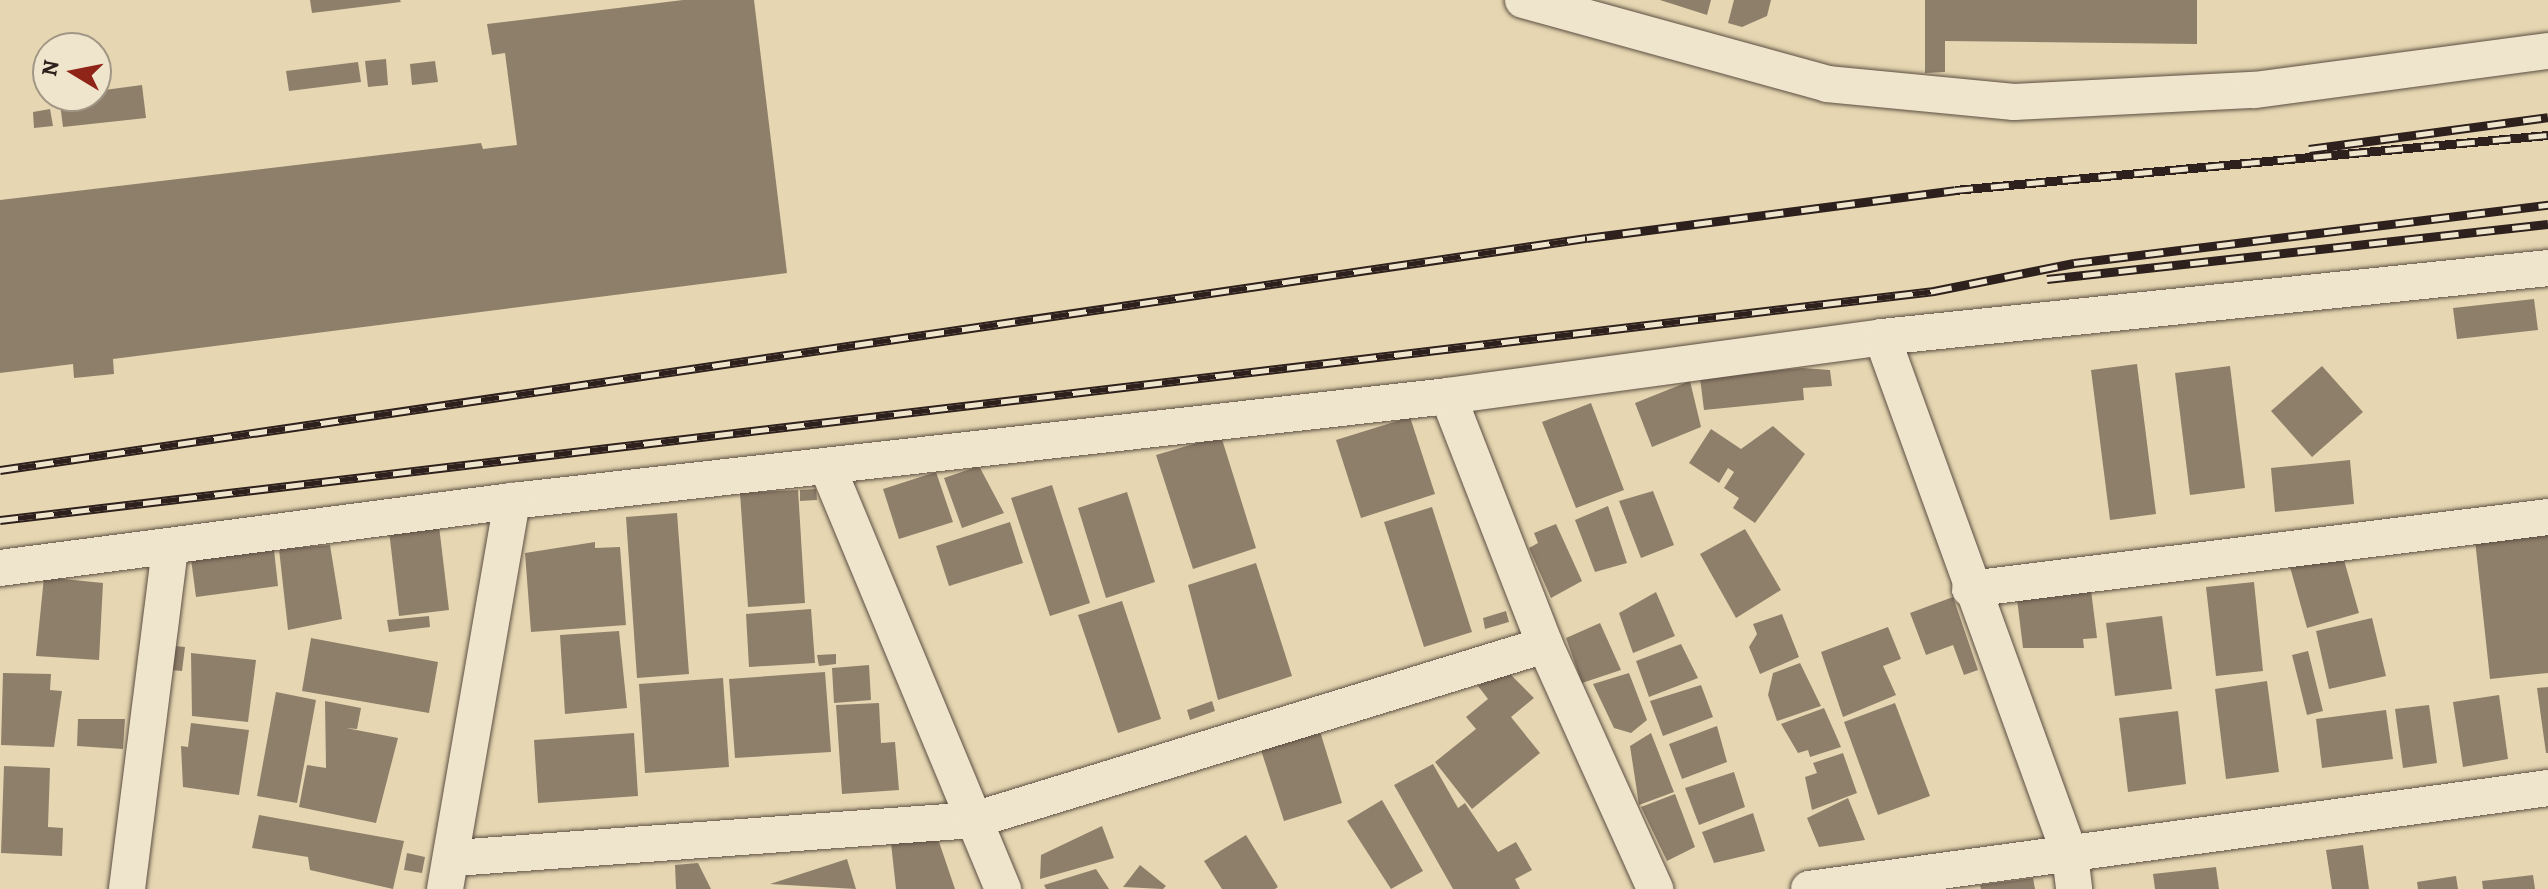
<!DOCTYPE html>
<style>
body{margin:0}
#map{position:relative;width:2548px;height:889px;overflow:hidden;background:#e6d7b2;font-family:Alegreya,serif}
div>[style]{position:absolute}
.building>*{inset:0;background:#8e7f6a}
.roads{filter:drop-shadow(0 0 2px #5c4e42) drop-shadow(0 0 2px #5c4e42)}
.street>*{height:36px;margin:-18px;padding:0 18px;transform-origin:18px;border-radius:18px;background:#efe5cd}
.rail>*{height:9px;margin-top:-4.5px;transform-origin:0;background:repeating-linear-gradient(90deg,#efe5cd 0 18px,#2e201c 0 36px);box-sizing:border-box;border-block:2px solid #2e201c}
span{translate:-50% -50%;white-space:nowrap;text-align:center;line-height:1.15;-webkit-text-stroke:6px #efe5cd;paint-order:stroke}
.north{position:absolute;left:32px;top:32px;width:80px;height:80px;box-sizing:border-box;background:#efe5cd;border:2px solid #a29686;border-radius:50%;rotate:280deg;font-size:22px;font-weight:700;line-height:32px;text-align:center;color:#2e201c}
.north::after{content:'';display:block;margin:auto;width:28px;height:36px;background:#8f2418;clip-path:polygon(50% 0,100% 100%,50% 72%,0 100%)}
</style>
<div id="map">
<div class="building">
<div style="clip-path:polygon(310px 0,400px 0,401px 2px,312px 13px)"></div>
<div style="clip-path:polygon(683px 0,754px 0,787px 273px,113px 359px,114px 374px,74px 378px,73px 364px,0 373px,0 200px,481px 143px,483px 149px,517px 145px,505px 53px,492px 55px,487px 24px)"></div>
<div style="clip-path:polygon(1660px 0,1711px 0,1707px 15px)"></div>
<div style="clip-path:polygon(1734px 0,1771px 0,1767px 16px,1742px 27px,1728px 23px)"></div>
<div style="clip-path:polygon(1925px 0,2197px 0,2197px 44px,1945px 41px,1945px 72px,1925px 73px)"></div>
<div style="clip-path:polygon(386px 59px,388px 85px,368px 87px,365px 61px)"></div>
<div style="clip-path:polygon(435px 61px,438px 82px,412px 85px,410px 64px)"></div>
<div style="clip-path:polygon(358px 62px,361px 82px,289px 91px,286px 71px)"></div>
<div style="clip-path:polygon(142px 85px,146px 118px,63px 127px,59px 96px)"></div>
<div style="clip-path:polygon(50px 109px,53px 126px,34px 128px,33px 112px)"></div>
<div style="clip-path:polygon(2534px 299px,2538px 330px,2457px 339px,2453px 308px)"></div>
<div style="clip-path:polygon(2137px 364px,2156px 514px,2110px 520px,2091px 370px)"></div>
<div style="clip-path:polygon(2230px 366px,2245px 488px,2190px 495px,2175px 373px)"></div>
<div style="clip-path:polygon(2322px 366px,2363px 412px,2312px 457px,2271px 411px)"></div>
<div style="clip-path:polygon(1802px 368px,1830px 370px,1832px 386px,1803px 388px,1804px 400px,1704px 410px,1700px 378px)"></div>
<div style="clip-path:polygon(1690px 381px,1701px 427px,1652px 447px,1635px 403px)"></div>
<div style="clip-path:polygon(1591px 403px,1624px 490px,1576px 508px,1542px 422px)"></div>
<div style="clip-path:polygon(1410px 417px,1435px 494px,1361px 518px,1336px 440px)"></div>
<div style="clip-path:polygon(1773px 426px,1805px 454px,1755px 523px,1733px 508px,1739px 498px,1724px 488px,1734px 472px,1728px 468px,1719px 483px,1689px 463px,1711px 429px,1741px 449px)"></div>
<div style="clip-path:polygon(1221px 436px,1256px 548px,1193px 569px,1156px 455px)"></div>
<div style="clip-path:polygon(2350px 460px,2354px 504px,2275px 512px,2271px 468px)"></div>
<div style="clip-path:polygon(979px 466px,1004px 513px,962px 528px,944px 478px)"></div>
<div style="clip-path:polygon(936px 472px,953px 522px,899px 539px,883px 489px)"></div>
<div style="clip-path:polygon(1052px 485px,1090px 603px,1050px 616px,1011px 498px)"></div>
<div style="clip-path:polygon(816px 489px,817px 500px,800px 501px,800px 490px)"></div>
<div style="clip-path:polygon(798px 490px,805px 603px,748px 607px,740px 493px)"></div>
<div style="clip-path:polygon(1653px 491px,1674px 545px,1641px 558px,1619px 501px)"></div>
<div style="clip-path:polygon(1127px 492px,1155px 582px,1106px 598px,1078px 508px)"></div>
<div style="clip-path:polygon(1608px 506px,1627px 563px,1595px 572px,1575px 520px)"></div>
<div style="clip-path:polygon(1432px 507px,1472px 632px,1424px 647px,1384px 522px)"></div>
<div style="clip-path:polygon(677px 513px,689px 674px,637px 678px,626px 517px)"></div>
<div style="clip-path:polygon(1010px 522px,1023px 563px,949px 586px,936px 546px)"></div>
<div style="clip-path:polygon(2548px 522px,2548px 673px,2490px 679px,2474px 531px)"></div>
<div style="clip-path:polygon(1556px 524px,1582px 581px,1551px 598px,1529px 548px,1538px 543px,1534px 533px)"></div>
<div style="clip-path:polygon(439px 526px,449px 610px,399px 616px,389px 531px)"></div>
<div style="clip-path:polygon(1745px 529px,1781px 590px,1736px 618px,1700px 554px)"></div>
<div style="clip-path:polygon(595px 542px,595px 548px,620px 547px,626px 625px,531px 632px,525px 553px)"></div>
<div style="clip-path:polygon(330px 545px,342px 619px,288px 630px,279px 549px)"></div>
<div style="clip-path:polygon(274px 550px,278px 586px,196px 597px,191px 559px)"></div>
<div style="clip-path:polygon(2342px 553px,2359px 613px,2307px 628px,2290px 567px)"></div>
<div style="clip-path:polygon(1256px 563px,1292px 676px,1218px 700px,1188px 585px)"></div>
<div style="clip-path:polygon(44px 577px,103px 583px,99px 660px,36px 656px)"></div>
<div style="clip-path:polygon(2090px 582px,2097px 638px,2083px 639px,2084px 648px,2023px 648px,2016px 591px)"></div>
<div style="clip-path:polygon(2254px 582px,2263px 671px,2216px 676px,2206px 587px)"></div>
<div style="clip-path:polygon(1656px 592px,1675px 636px,1633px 653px,1619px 613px)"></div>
<div style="clip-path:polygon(1953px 597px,1978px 670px,1964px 675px,1953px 645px,1926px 655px,1910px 613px)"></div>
<div style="clip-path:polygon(1122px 601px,1161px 719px,1118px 733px,1078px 615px)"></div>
<div style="clip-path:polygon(811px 609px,815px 663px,749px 667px,746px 614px)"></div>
<div style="clip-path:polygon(1506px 611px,1509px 622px,1485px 629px,1483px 618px)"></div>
<div style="clip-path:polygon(1782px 614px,1799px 657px,1760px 674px,1749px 647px,1757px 634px,1753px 624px)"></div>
<div style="clip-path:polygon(429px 616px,430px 627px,389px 632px,387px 620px)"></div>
<div style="clip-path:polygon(2162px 616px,2172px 689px,2115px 696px,2106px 623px)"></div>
<div style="clip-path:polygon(2372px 618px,2386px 676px,2329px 689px,2316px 631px)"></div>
<div style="clip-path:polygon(1600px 623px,1621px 670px,1582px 683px,1566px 638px)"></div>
<div style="clip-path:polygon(1888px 627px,1901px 659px,1883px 666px,1896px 695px,1843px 717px,1821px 652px)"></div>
<div style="clip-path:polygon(619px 631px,627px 708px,565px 714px,560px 635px)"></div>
<div style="clip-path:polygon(311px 638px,438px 662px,429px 713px,302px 691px)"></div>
<div style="clip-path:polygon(1681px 644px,1698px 678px,1649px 697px,1636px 661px)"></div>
<div style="clip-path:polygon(174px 646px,185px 647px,182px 671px,171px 670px)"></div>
<div style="clip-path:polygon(2308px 651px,2323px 711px,2307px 715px,2292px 655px)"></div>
<div style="clip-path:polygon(191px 653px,256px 660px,248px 722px,192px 716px)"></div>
<div style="clip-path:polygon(836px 654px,836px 664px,819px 666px,817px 655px)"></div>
<div style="clip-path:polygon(1800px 663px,1821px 706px,1777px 721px,1768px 695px,1773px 673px)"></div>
<div style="clip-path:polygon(869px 665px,871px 700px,834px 703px,832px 668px)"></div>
<div style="clip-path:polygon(1502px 666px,1534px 698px,1511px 717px,1540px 753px,1472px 809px,1435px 762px,1476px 729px,1466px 717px,1488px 699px,1478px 686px)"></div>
<div style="clip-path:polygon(825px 672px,831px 752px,735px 758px,729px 679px)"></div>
<div style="clip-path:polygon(3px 673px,51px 674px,50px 690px,62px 691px,54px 747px,1px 745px)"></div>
<div style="clip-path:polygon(1629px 673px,1647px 720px,1631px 733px,1614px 728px,1593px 684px)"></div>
<div style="clip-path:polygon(723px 678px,729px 767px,645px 773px,639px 684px)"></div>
<div style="clip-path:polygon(2267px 681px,2279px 772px,2226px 779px,2215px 689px)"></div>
<div style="clip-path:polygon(1701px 685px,1713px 717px,1663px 736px,1650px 701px)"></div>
<div style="clip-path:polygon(2548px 687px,2548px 753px,2546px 753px,2537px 688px)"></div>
<div style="clip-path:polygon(276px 692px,316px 700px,297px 803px,257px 796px)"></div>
<div style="clip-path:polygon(2499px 695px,2508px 759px,2463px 767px,2453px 702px)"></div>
<div style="clip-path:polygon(325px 701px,361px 708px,357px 729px,346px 728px,398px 738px,376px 823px,299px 807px,307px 765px,326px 768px)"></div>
<div style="clip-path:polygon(1212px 701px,1215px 711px,1190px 720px,1187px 710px)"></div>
<div style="clip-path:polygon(879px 703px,881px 743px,895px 742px,899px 790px,842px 794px,836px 705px)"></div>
<div style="clip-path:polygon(1895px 703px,1930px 796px,1878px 815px,1844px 722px)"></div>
<div style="clip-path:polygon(2429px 705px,2437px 763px,2403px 768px,2395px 709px)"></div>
<div style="clip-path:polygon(1824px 708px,1841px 747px,1810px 757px,1808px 750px,1798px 753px,1781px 724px)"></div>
<div style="clip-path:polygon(2386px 710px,2393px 759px,2322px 768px,2316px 719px)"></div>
<div style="clip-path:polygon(2178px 711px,2186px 784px,2128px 792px,2119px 718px)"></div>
<div style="clip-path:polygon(78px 719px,125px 719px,123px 749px,77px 746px)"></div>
<div style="clip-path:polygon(191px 723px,249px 730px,239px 795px,183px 787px,181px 746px,188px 747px)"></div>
<div style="clip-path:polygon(1717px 726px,1727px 762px,1682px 779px,1669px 744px)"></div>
<div style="clip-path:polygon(1319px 728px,1342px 803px,1284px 821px,1260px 747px)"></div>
<div style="clip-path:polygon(634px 733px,638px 796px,538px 803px,534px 740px)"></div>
<div style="clip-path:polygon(1651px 733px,1674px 792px,1639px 805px,1630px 746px)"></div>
<div style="clip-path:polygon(1843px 753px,1857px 793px,1812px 810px,1805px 777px,1817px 773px,1813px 763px)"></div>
<div style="clip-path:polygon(1433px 764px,1458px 808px,1465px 803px,1498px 852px,1516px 842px,1532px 870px,1515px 879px,1520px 889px,1453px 889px,1394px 785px)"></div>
<div style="clip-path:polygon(4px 766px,50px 768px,48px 827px,63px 828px,62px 856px,1px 853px)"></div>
<div style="clip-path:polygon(1734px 772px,1745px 807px,1699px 825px,1685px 788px)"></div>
<div style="clip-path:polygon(1675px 794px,1695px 847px,1667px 861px,1641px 807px)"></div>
<div style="clip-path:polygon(1848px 798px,1865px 840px,1819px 847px,1807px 818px)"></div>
<div style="clip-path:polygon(1382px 800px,1423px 871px,1391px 889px,1347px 821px)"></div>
<div style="clip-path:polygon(1753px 813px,1765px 851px,1714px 863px,1702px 832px)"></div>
<div style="clip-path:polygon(259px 815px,404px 841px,393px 889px,310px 870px,308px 857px,252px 848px)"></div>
<div style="clip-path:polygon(1102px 826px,1114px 858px,1040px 879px,1041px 855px)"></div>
<div style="clip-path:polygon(1246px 835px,1278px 887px,1275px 889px,1222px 889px,1204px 861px)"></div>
<div style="clip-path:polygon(937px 836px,955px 889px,896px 889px,891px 843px)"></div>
<div style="clip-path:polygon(2363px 845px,2369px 889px,2332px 889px,2326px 850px)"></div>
<div style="clip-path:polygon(407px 853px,425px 857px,422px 873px,404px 870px)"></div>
<div style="clip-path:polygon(847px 859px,856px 889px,770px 884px)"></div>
<div style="clip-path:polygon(698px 863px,711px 889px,676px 889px,675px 865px)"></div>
<div style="clip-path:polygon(1140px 865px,1166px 886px,1163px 889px,1123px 887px)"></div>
<div style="clip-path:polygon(2216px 867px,2219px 889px,2155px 889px,2153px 874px)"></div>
<div style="clip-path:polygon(1096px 869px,1109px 889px,1046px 889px,1044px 885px)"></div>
<div style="clip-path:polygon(2533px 875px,2535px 889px,2483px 889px,2482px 881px)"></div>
<div style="clip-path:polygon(2456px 876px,2458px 889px,2418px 889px,2417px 882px)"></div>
<div style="clip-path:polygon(2033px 878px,2035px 889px,1981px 889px,1980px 885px)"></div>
</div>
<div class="roads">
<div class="street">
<div style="left:1523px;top:0;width:315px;rotate:15.4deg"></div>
<div style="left:1827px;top:84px;width:188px;rotate:5.5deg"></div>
<div style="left:2014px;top:102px;width:241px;rotate:-2.9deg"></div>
<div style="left:2255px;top:90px;width:296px;rotate:-7.6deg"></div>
<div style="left:1882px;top:337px;width:551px;rotate:70.05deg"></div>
<div style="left:2070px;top:855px;width:34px;rotate:83deg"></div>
<div style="left:1448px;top:396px;width:267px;rotate:68.7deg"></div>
<div style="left:1545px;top:645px;width:268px;rotate:65.7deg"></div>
<div style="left:829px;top:471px;width:453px;rotate:67.4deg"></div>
<div style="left:0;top:568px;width:516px;rotate:-7.46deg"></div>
<div style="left:512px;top:501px;width:942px;rotate:-6.4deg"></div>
<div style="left:1448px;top:396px;width:438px;rotate:-7.7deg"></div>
<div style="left:1882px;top:337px;width:670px;rotate:-5.91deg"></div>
<div style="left:1970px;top:589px;width:582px;rotate:-7.1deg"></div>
<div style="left:455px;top:858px;width:520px;rotate:-4.19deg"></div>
<div style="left:974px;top:820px;width:597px;rotate:-17.04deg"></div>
<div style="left:127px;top:889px;width:342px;rotate:-82.8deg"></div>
<div style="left:445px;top:889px;width:394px;rotate:-80.2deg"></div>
<div style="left:1809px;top:889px;width:746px;rotate:-7.78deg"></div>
</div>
</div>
<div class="rail">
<div style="left:2309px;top:149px;width:241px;rotate:-7.6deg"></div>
<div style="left:2047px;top:279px;width:504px;rotate:-6.26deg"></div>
<div style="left:0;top:470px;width:1604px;rotate:-8.32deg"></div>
<div style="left:1587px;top:238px;width:371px;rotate:-7.4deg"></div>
<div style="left:1955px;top:190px;width:596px;rotate:-5.3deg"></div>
<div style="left:0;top:520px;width:1948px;rotate:-6.75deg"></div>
<div style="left:1934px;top:291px;width:143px;rotate:-11.3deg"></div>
<div style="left:2074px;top:263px;width:478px;rotate:-7deg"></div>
</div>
<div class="north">N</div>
</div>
